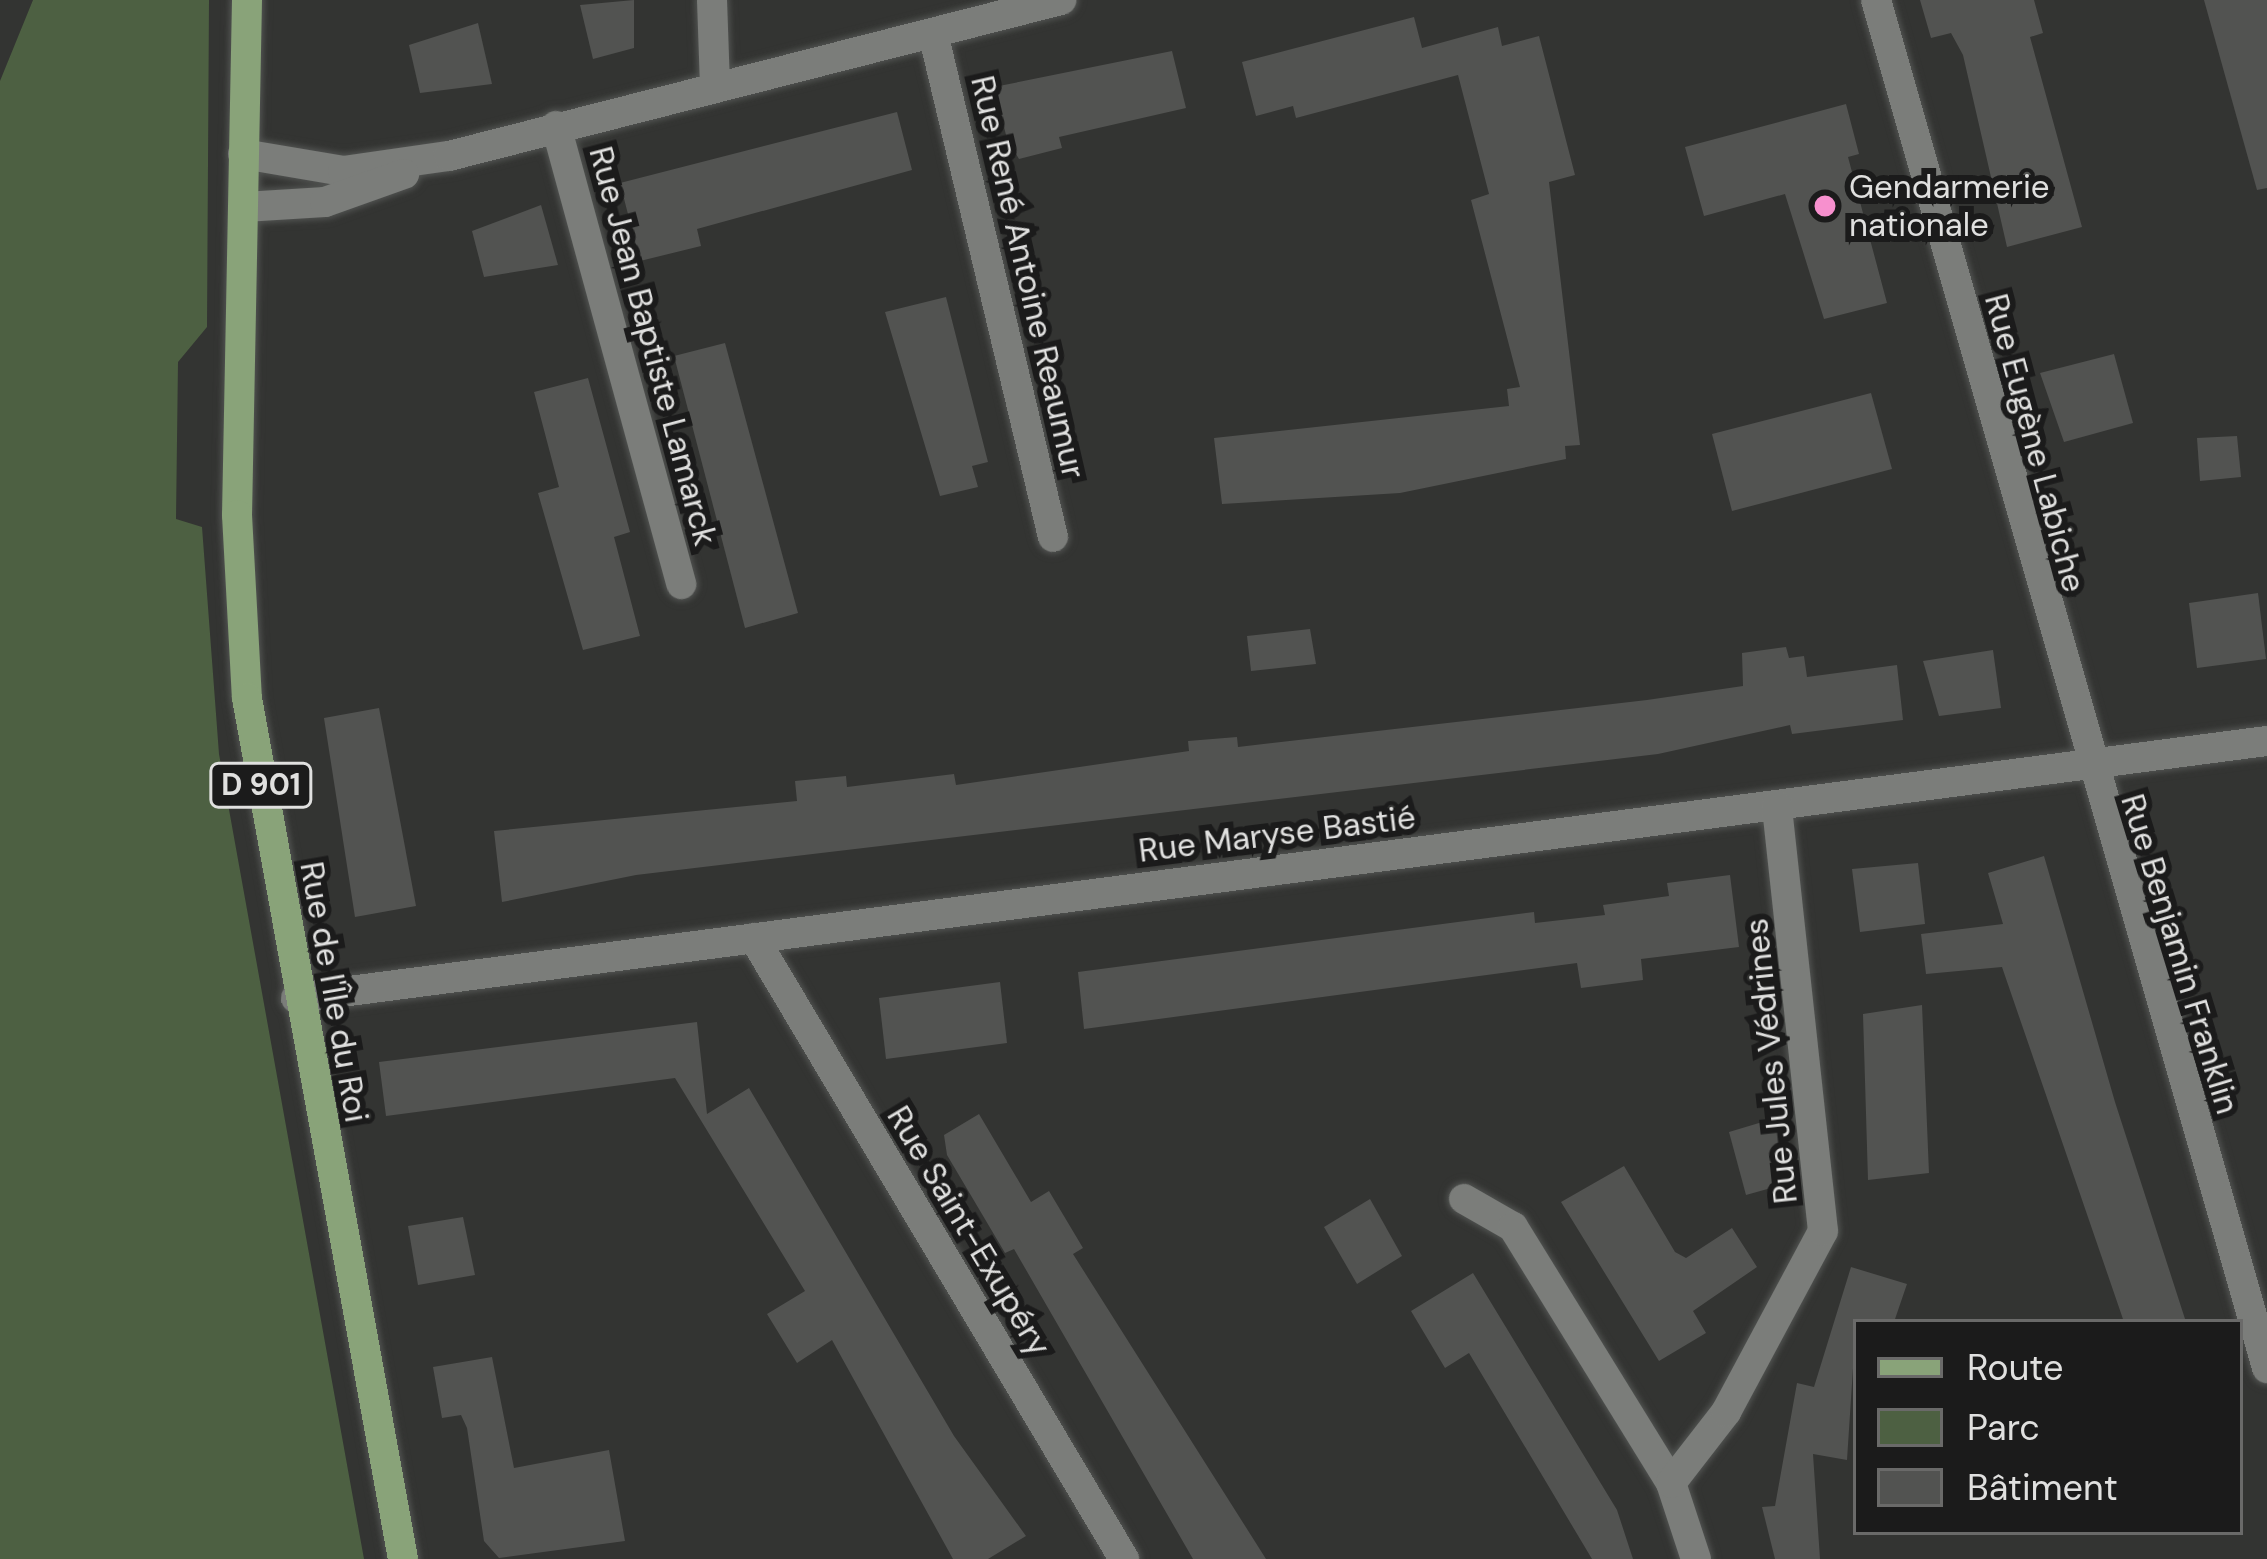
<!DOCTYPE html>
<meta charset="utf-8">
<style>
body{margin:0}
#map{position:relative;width:2267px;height:1559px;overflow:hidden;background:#333432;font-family:"DM Sans",sans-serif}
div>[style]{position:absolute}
.green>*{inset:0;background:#4d6042}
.building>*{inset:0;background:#525351}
.roads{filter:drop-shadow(0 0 3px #515351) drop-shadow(0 0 3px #515351)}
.minor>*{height:30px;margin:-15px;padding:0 15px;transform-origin:15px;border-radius:15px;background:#7b7d7a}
.primary>*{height:30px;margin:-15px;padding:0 15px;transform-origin:15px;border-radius:15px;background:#89a379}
.dots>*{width:33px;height:33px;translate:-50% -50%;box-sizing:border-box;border:6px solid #1b1b1b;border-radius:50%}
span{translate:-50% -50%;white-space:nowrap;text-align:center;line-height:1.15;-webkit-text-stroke:12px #1b1b1b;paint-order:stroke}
.shield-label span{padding:3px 9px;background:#1b1b1b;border:3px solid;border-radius:9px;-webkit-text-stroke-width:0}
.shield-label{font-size:30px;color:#e0e0df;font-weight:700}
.poi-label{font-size:33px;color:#e0e0df}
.left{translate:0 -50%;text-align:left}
.street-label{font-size:33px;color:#e0e0df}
.legend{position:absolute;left:1853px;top:1319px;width:390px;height:216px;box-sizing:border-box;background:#1b1b1b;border:3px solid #6a6a69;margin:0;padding:15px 21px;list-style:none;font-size:36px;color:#e0e0df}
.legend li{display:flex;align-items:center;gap:24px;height:60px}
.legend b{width:60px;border:3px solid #6a6a69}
</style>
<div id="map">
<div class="green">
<div style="clip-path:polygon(33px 0,209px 0,207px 327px,178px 362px,176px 519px,202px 527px,219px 754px,364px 1559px,0 1559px,0 81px)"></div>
</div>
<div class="building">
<div style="clip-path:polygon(634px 0,634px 48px,593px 59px,580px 5px)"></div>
<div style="clip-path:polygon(1920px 0,2034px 0,2043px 33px,2030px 37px,2082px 227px,2007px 247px,1963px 55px,1951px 33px,1931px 38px)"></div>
<div style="clip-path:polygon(2204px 0,2267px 0,2267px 188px,2257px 190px)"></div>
<div style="clip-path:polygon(1414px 17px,1422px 48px,1498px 27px,1502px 46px,1539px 36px,1575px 175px,1549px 182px,1580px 445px,1565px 446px,1566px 459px,1400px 493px,1222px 504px,1214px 438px,1509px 406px,1507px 389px,1520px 387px,1471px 200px,1489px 194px,1458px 75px,1296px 118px,1293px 106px,1256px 116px,1242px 62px)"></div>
<div style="clip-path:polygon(478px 23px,492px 84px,420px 93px,409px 45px)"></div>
<div style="clip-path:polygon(1172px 51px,1186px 108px,1059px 137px,1062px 148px,1019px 159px,1007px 139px,994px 87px)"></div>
<div style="clip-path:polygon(1846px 104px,1859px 154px,1848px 157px,1887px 303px,1824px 319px,1785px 194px,1704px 216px,1685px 147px)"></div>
<div style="clip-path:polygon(897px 112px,912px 170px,697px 229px,701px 246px,640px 261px,620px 183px)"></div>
<div style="clip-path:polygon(541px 205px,558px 265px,484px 277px,472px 231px)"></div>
<div style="clip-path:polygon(946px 297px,988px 462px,972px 466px,978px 487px,940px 496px,885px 312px)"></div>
<div style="clip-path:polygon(725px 343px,798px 613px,745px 628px,674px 356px)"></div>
<div style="clip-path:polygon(2114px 354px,2133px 423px,2064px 442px,2040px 373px)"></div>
<div style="clip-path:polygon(588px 378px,630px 532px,614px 537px,640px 636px,583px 650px,538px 493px,559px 487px,534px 392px)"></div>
<div style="clip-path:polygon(1871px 393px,1892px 469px,1732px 511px,1712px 434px)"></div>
<div style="clip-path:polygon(2237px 436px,2241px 477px,2200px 481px,2197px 438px)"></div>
<div style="clip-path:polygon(2258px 593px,2266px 659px,2197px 668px,2189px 603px)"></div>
<div style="clip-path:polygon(1310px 629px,1316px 664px,1251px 671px,1247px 636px)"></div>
<div style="clip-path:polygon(1786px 647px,1789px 658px,1804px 656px,1807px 677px,1897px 665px,1903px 720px,1792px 734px,1790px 725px,1658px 754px,636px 875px,502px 902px,494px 831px,797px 801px,795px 781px,846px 776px,847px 787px,954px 774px,956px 785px,1189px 751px,1188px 741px,1237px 737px,1238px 747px,1647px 700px,1743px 686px,1742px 653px)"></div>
<div style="clip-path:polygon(1993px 650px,2001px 708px,1939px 716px,1923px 661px)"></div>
<div style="clip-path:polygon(379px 708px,416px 906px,355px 917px,324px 718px)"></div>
<div style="clip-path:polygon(2044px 856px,2115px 1102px,2186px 1322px,2124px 1322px,2002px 967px,1926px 974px,1921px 934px,2003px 924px,1988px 873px)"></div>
<div style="clip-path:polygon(1918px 863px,1925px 924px,1860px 932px,1852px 869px)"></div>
<div style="clip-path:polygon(1730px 875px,1739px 947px,1641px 959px,1643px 980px,1581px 988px,1577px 963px,1084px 1029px,1078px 972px,1534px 912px,1535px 923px,1605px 915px,1603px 905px,1669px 896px,1667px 883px)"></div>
<div style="clip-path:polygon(1000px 982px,1007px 1043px,886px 1059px,879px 998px)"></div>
<div style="clip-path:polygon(1922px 1005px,1929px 1173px,1868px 1180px,1863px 1014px)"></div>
<div style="clip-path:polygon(697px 1022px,707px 1114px,749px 1088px,954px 1436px,1026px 1536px,988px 1559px,953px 1559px,832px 1340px,797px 1363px,767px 1314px,805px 1291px,675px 1078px,386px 1116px,379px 1062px)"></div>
<div style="clip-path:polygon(979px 1114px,1031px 1202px,1049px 1191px,1083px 1248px,1073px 1254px,1266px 1559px,1193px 1559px,1014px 1249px,1005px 1253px,947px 1155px,944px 1135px)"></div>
<div style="clip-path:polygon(1779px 1117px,1796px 1181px,1746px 1195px,1729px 1132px)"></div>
<div style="clip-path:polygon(1624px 1166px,1675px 1252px,1686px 1258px,1732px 1228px,1757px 1267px,1693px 1311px,1706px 1333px,1659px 1361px,1561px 1202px)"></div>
<div style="clip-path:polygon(1370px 1199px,1402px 1256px,1357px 1284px,1324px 1227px)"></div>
<div style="clip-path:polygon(463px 1217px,475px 1275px,418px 1285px,408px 1226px)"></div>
<div style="clip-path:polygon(1851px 1267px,1907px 1284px,1894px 1322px,1856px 1322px,1847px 1460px,1813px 1454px,1820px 1559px,1775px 1559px,1762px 1507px,1775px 1506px,1797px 1383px,1814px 1387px)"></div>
<div style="clip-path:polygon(1473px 1273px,1617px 1510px,1633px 1559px,1592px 1559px,1469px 1353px,1445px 1368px,1411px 1311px)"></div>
<div style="clip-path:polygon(492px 1357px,514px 1468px,609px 1450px,625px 1541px,499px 1558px,484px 1541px,467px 1428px,461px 1415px,442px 1418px,433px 1367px)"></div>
</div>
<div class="roads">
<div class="minor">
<div style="left:712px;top:0;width:85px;rotate:88deg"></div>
<div style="left:1876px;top:0;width:1423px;rotate:74.05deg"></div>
<div style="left:933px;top:33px;width:518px;rotate:76.61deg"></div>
<div style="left:556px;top:126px;width:475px;rotate:74.7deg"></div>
<div style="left:243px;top:154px;width:101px;rotate:9.6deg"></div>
<div style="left:343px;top:171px;width:107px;rotate:-8.1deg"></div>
<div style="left:449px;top:156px;width:632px;rotate:-14.3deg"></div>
<div style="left:244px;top:207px;width:81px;rotate:-3.5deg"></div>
<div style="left:325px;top:202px;width:84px;rotate:-19.5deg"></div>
<div style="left:754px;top:938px;width:723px;rotate:59.21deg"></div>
<div style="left:296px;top:998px;width:1988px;rotate:-7.43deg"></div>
<div style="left:1464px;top:1199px;width:56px;rotate:29.7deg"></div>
<div style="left:1513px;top:1227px;width:301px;rotate:58.3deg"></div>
<div style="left:1671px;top:1483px;width:80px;rotate:71.8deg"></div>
<div style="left:1671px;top:1483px;width:90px;rotate:-52.2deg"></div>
<div style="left:1726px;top:1412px;width:205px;rotate:-61.8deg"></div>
<div style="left:1823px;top:1231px;width:428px;rotate:-96.2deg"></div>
</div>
<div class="primary">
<div style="left:247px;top:0;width:515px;rotate:91.11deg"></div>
<div style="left:237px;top:515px;width:183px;rotate:86.9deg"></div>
<div style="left:247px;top:698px;width:875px;rotate:79.73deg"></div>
</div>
</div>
<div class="dots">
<div style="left:1825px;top:206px;background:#f790ce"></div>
</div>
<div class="shield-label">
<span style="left:261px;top:785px">D 901</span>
</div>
<div class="poi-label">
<span class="left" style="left:1849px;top:206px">Gendarmerie<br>nationale</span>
</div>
<div class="street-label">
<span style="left:1028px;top:277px;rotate:77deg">Rue René Antoine Reaumur</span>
<span style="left:653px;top:346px;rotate:75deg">Rue Jean Baptiste Lamarck</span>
<span style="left:2035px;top:443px;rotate:75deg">Rue Eugène Labiche</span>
<span style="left:1277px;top:834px;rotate:-7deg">Rue Maryse Bastié</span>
<span style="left:2180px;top:954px;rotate:73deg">Rue Benjamin Franklin</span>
<span style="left:334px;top:992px;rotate:80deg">Rue de l'Île du Roi</span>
<span style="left:1771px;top:1061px;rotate:-96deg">Rue Jules Védrines</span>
<span style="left:969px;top:1231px;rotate:59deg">Rue Saint-Exupéry</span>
</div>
<ul class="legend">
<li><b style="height:15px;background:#89a379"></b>Route</li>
<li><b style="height:33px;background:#4d6042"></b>Parc</li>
<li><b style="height:33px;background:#525351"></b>Bâtiment</li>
</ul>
</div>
